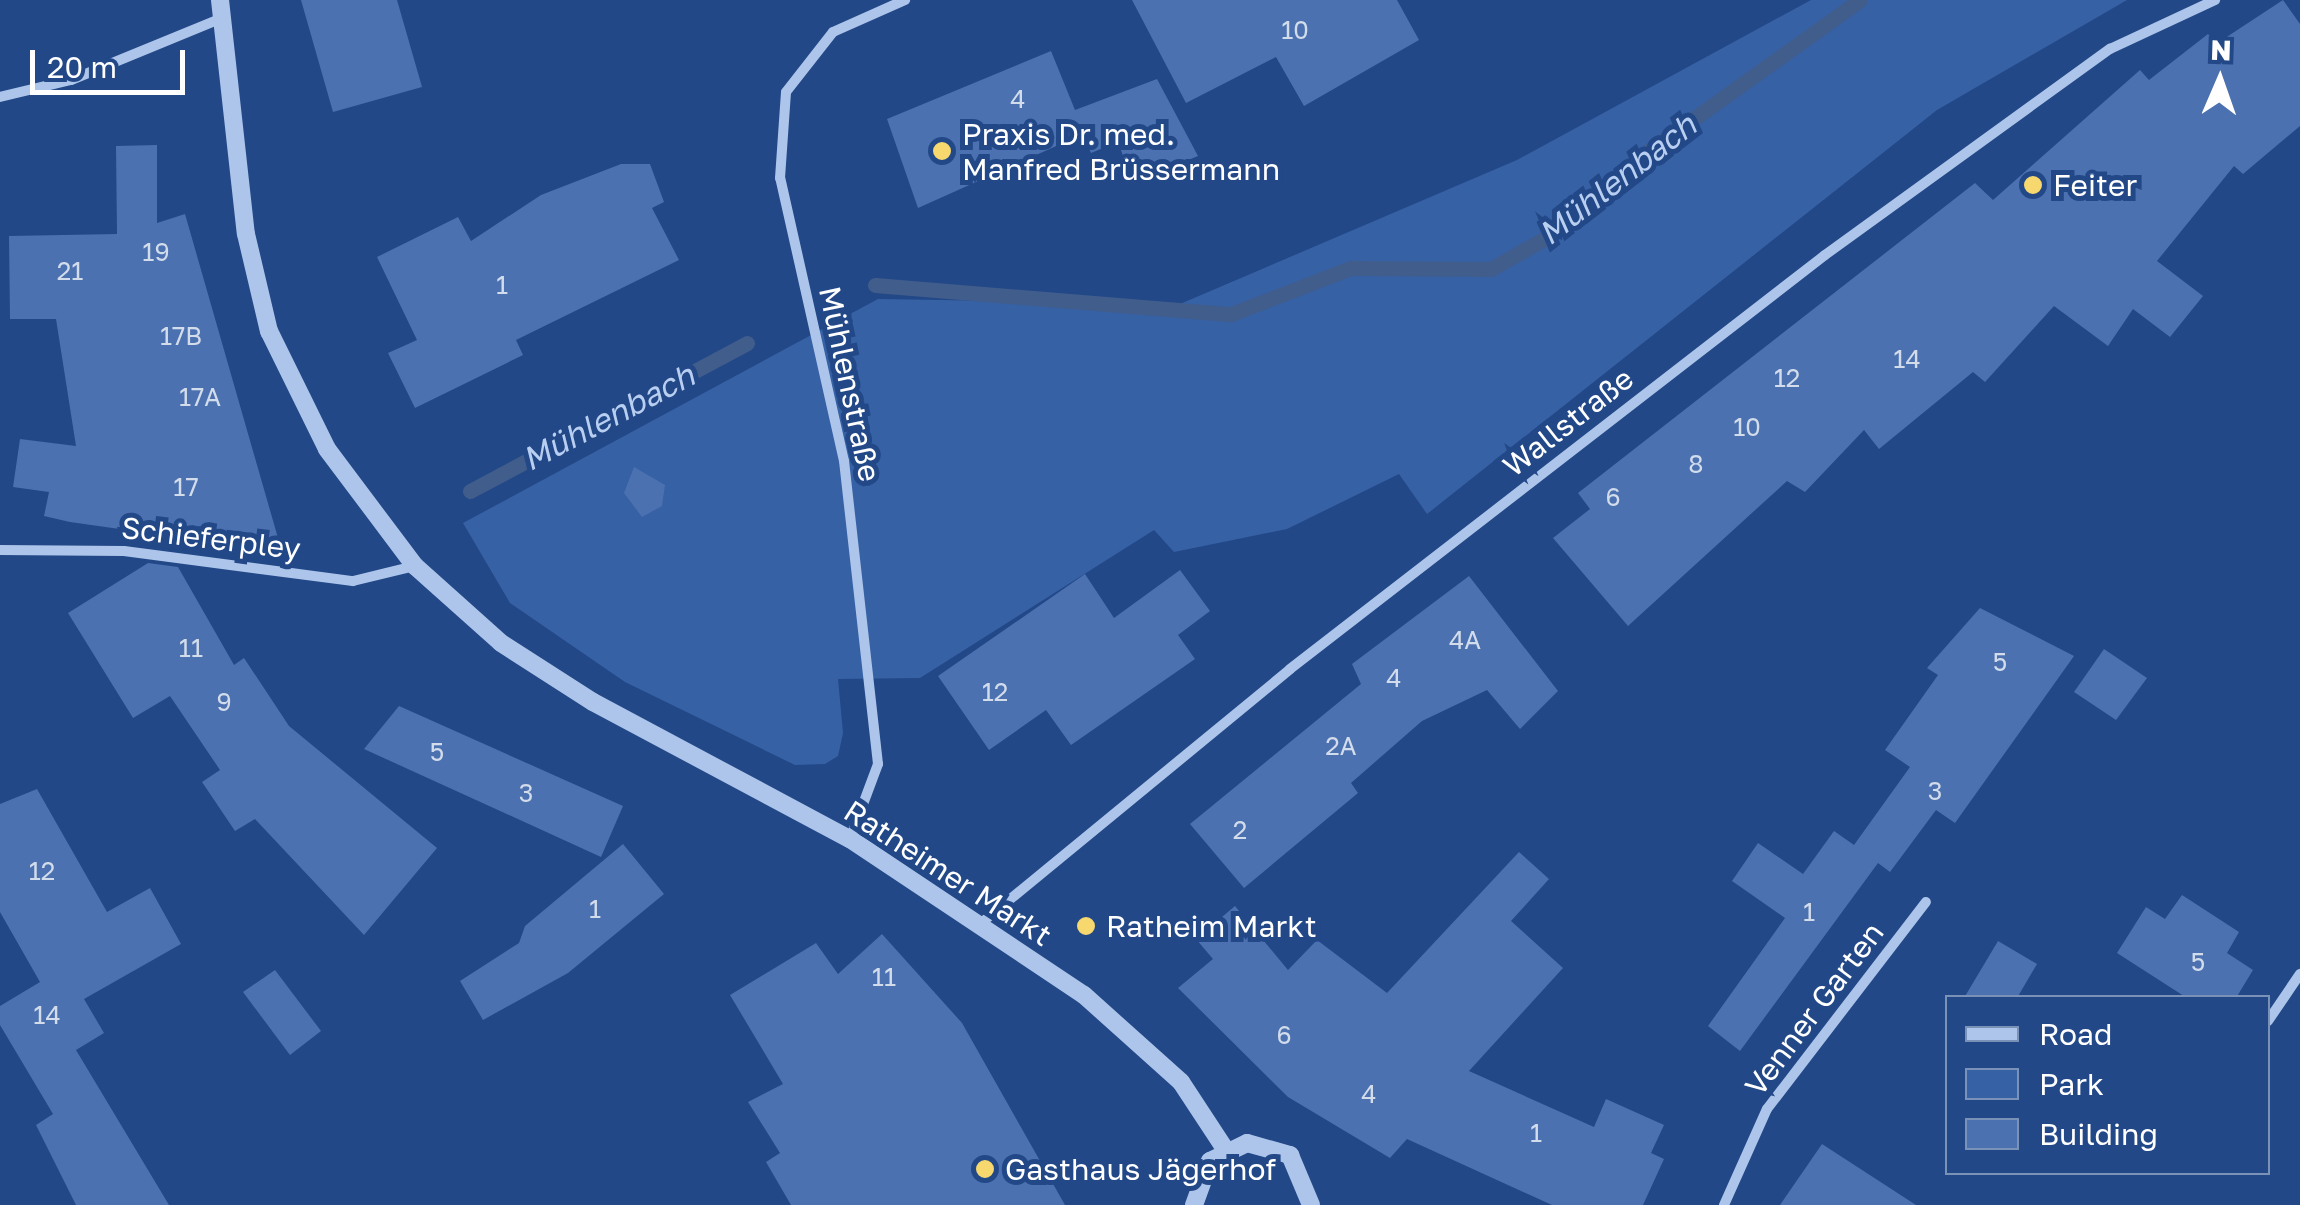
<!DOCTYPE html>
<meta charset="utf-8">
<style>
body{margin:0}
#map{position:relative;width:2300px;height:1205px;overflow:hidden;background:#224888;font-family:"Golos Text",sans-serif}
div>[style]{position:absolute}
.green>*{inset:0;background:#3661a5}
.stream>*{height:15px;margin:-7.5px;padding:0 7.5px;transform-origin:7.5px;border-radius:7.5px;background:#415d8c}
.building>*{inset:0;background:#4b71b0}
.minor>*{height:10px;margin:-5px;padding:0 5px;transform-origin:5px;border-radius:5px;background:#adc5ea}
.tertiary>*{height:18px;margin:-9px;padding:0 9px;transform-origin:9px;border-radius:9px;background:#adc5ea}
.dots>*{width:28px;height:28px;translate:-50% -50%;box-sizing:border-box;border:5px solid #224888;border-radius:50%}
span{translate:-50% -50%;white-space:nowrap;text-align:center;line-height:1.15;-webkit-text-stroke:10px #224888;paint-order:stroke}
.number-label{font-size:25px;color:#d2dceb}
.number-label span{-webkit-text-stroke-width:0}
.poi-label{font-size:30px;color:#fff}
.left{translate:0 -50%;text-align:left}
.street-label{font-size:30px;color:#fff}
.water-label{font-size:32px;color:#b9cff1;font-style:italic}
.legend{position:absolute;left:1945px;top:995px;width:325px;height:180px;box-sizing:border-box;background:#224888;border:2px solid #7a91b8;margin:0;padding:12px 18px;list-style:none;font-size:30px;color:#fff}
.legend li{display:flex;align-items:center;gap:20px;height:50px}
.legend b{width:50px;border:2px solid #7a91b8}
.north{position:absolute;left:2170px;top:30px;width:100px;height:100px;-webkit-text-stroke:8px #224888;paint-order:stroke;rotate:2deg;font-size:28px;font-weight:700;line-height:40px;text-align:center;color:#fff}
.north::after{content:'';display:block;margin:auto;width:35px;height:45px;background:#fff;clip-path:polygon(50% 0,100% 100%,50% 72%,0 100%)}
.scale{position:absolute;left:30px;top:50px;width:155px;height:45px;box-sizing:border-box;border:5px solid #fff;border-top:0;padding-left:12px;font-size:30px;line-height:35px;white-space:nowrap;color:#fff;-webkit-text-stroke:8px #224888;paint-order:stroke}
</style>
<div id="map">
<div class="green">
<div style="clip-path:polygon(1811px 0,2127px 0,1937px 110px,1427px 514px,1399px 474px,1287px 529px,1174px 552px,1154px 530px,920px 678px,838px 679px,843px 733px,838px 756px,825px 764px,795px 765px,625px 682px,510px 603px,463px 523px,878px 299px,1180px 304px,1517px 160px)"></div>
</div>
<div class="stream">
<div style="left:875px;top:285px;width:357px;rotate:4.7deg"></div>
<div style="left:1231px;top:314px;width:129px;rotate:-21deg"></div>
<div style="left:1351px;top:268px;width:140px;rotate:0.4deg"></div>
<div style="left:1491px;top:269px;width:75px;rotate:-29.6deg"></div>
<div style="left:1556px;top:232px;width:113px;rotate:-41.8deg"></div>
<div style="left:1640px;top:157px;width:270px;rotate:-35.5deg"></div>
<div style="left:470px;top:491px;width:314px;rotate:-28.1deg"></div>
</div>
<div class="building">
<div style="clip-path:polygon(301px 0,397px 0,422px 87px,333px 112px)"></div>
<div style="clip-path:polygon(1132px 0,1397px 0,1419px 40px,1304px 106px,1276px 57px,1186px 103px)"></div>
<div style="clip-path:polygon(2283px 0,2300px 24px,2300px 126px,2243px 174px,2234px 166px,2157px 261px,2203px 296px,2170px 337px,2133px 309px,2108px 346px,2054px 306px,1985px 382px,1973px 372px,1879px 449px,1864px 430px,1805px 492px,1787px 481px,1628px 626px,1553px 538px,1590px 509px,1578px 493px,1975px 183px,1993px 200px,2140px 70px,2149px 80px,2208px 34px,2216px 44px)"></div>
<div style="clip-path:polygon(1051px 51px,1075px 110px,1157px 79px,1198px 156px,1133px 183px,1118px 142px,1091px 153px,1083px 134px,918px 208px,887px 119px)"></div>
<div style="clip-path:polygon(157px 145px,157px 223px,185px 214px,282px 552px,70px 522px,44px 516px,49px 492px,13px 487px,20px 439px,76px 446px,56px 319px,10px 319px,9px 236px,117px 234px,116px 146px)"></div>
<div style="clip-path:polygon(621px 164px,650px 164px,664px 202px,652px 208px,679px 260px,516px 340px,523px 355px,415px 408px,388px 353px,417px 340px,377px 257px,458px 217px,471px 241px,541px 195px)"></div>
<div style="clip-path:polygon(634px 467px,665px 485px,662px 506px,642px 517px,624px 493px)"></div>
<div style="clip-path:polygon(148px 563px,178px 567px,234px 665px,244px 658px,289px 726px,437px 848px,364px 935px,255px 819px,235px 831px,202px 782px,220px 770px,170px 696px,133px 718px,68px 613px)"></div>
<div style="clip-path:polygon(1180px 570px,1210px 611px,1178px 635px,1195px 659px,1071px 745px,1046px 710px,989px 750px,938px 676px,1085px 574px,1114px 618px)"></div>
<div style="clip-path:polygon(1469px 576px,1558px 691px,1520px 729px,1487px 690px,1422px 721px,1351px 783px,1358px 793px,1244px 888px,1190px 824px,1361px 684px,1352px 664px)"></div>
<div style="clip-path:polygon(1980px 608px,2074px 656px,1955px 823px,1936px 810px,1890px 872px,1878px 863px,1740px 1051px,1708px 1026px,1785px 918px,1732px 881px,1758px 843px,1803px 874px,1834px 831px,1854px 845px,1910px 767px,1885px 750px,1938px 675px,1927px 668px)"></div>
<div style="clip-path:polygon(2104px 649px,2147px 678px,2116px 720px,2074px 692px)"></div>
<div style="clip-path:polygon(399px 706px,623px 806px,601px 857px,364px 749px)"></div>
<div style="clip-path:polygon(37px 789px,107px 912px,150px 888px,181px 944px,84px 999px,104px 1033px,76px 1050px,169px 1205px,76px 1205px,36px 1125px,53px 1114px,0 1025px,0 1006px,40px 982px,0 912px,0 804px)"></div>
<div style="clip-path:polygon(623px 844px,664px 894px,568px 973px,483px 1020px,460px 981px,519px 943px,525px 926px)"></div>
<div style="clip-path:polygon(1519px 852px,1549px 879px,1511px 921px,1563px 968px,1469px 1071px,1594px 1127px,1606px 1099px,1664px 1125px,1651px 1153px,1664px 1159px,1643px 1205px,1552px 1205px,1407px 1139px,1390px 1158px,1288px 1097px,1178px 988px,1213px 959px,1196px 939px,1235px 906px,1288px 970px,1317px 940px,1387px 993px)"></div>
<div style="clip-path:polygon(2182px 895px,2239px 932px,2227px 953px,2253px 970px,2236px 998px,2187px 998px,2117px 953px,2146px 907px,2165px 919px)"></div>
<div style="clip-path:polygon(882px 934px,962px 1023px,1065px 1205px,791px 1205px,766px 1162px,780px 1153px,748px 1102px,783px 1084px,730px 995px,816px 943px,838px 974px)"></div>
<div style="clip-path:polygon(1998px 941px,2037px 964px,2017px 998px,1964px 998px)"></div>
<div style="clip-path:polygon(275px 970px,321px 1031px,290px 1055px,243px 992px)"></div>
<div style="clip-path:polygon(1822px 1144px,1916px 1205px,1780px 1205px)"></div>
</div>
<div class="minor">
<div style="left:0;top:97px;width:73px;rotate:-13.5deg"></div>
<div style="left:71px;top:80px;width:161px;rotate:-22.3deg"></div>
<div style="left:0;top:550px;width:124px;rotate:0.5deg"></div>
<div style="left:124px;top:551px;width:231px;rotate:7.5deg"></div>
<div style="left:353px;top:581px;width:64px;rotate:-13.6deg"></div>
<div style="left:850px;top:839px;width:80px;rotate:-69.5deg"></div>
<div style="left:878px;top:764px;width:305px;rotate:-96.4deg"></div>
<div style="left:844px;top:461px;width:290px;rotate:-102.7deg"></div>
<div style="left:780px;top:178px;width:86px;rotate:-86deg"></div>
<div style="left:786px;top:92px;width:76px;rotate:-51.9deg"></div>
<div style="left:833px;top:32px;width:79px;rotate:-24deg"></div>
<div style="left:980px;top:924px;width:401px;rotate:-39.4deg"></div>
<div style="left:1290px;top:669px;width:676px;rotate:-37.73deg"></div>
<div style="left:1825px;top:255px;width:352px;rotate:-35.9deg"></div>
<div style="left:2110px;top:49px;width:116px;rotate:-25deg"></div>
<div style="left:2268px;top:1021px;width:57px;rotate:-55.8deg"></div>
<div style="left:1724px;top:1205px;width:105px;rotate:-65.9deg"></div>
<div style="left:1767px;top:1109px;width:261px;rotate:-52.5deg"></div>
</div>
<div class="tertiary">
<div style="left:220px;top:0;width:235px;rotate:83.7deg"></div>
<div style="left:246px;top:234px;width:100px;rotate:76.7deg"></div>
<div style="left:269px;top:331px;width:131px;rotate:63.8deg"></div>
<div style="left:327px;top:449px;width:146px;rotate:53.1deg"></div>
<div style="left:415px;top:566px;width:115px;rotate:41.8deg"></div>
<div style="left:501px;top:643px;width:109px;rotate:32.7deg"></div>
<div style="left:593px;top:702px;width:291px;rotate:28.1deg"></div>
<div style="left:850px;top:839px;width:281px;rotate:33.7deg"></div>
<div style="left:1084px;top:995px;width:130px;rotate:41.9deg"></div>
<div style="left:1181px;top:1082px;width:80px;rotate:56.7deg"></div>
<div style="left:1194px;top:1205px;width:47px;rotate:-70deg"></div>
<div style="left:1210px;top:1161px;width:41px;rotate:-25.9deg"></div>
<div style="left:1247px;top:1143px;width:45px;rotate:15.6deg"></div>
<div style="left:1290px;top:1155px;width:54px;rotate:67.2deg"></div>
</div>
<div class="dots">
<div style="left:942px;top:151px;background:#f6d86f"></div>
<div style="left:2033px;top:185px;background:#f6d86f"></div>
<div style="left:1086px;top:926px;background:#f6d86f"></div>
<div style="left:985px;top:1169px;background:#f6d86f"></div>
</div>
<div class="number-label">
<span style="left:1295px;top:30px">10</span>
<span style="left:1018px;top:99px">4</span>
<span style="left:156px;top:252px">19</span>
<span style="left:70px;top:271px">21</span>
<span style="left:502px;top:285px">1</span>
<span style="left:181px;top:336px">17B</span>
<span style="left:1907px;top:359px">14</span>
<span style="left:1787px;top:378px">12</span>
<span style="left:200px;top:397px">17A</span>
<span style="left:1747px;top:427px">10</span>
<span style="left:1696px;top:464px">8</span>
<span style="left:186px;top:487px">17</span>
<span style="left:1613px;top:497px">6</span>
<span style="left:1465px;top:640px">4A</span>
<span style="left:191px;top:648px">11</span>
<span style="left:2000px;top:662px">5</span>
<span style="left:1394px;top:678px">4</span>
<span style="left:995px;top:692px">12</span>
<span style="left:224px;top:702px">9</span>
<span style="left:1341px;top:746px">2A</span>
<span style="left:437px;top:752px">5</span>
<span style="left:1935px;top:791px">3</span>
<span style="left:526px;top:793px">3</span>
<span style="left:1240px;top:830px">2</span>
<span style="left:42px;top:871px">12</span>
<span style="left:595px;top:909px">1</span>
<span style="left:1809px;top:912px">1</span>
<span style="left:2198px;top:962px">5</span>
<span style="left:884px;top:977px">11</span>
<span style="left:47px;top:1015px">14</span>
<span style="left:1284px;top:1035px">6</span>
<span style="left:1369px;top:1094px">4</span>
<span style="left:1536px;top:1133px">1</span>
</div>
<div class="poi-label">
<span class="left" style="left:962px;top:151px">Praxis Dr. med.<br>Manfred Brüssermann</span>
<span class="left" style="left:2053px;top:185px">Feiter</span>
<span class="left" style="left:1106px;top:926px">Ratheim Markt</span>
<span class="left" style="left:1005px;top:1169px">Gasthaus Jägerhof</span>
</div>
<div class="street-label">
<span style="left:850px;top:384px;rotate:78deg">Mühlenstraße</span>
<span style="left:1568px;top:422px;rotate:-38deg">Wallstraße</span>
<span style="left:211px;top:538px;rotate:7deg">Schieferpley</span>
<span style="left:948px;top:873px;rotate:33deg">Ratheimer Markt</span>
<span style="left:1814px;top:1009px;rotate:-53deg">Venner Garten</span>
</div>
<div class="water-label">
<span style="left:1617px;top:179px;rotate:-38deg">Mühlenbach</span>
<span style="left:608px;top:417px;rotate:-28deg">Mühlenbach</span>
</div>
<ul class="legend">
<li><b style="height:12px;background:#adc5ea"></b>Road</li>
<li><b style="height:28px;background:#3661a5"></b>Park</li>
<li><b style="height:28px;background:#4b71b0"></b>Building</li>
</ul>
<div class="north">N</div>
<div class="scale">20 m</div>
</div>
